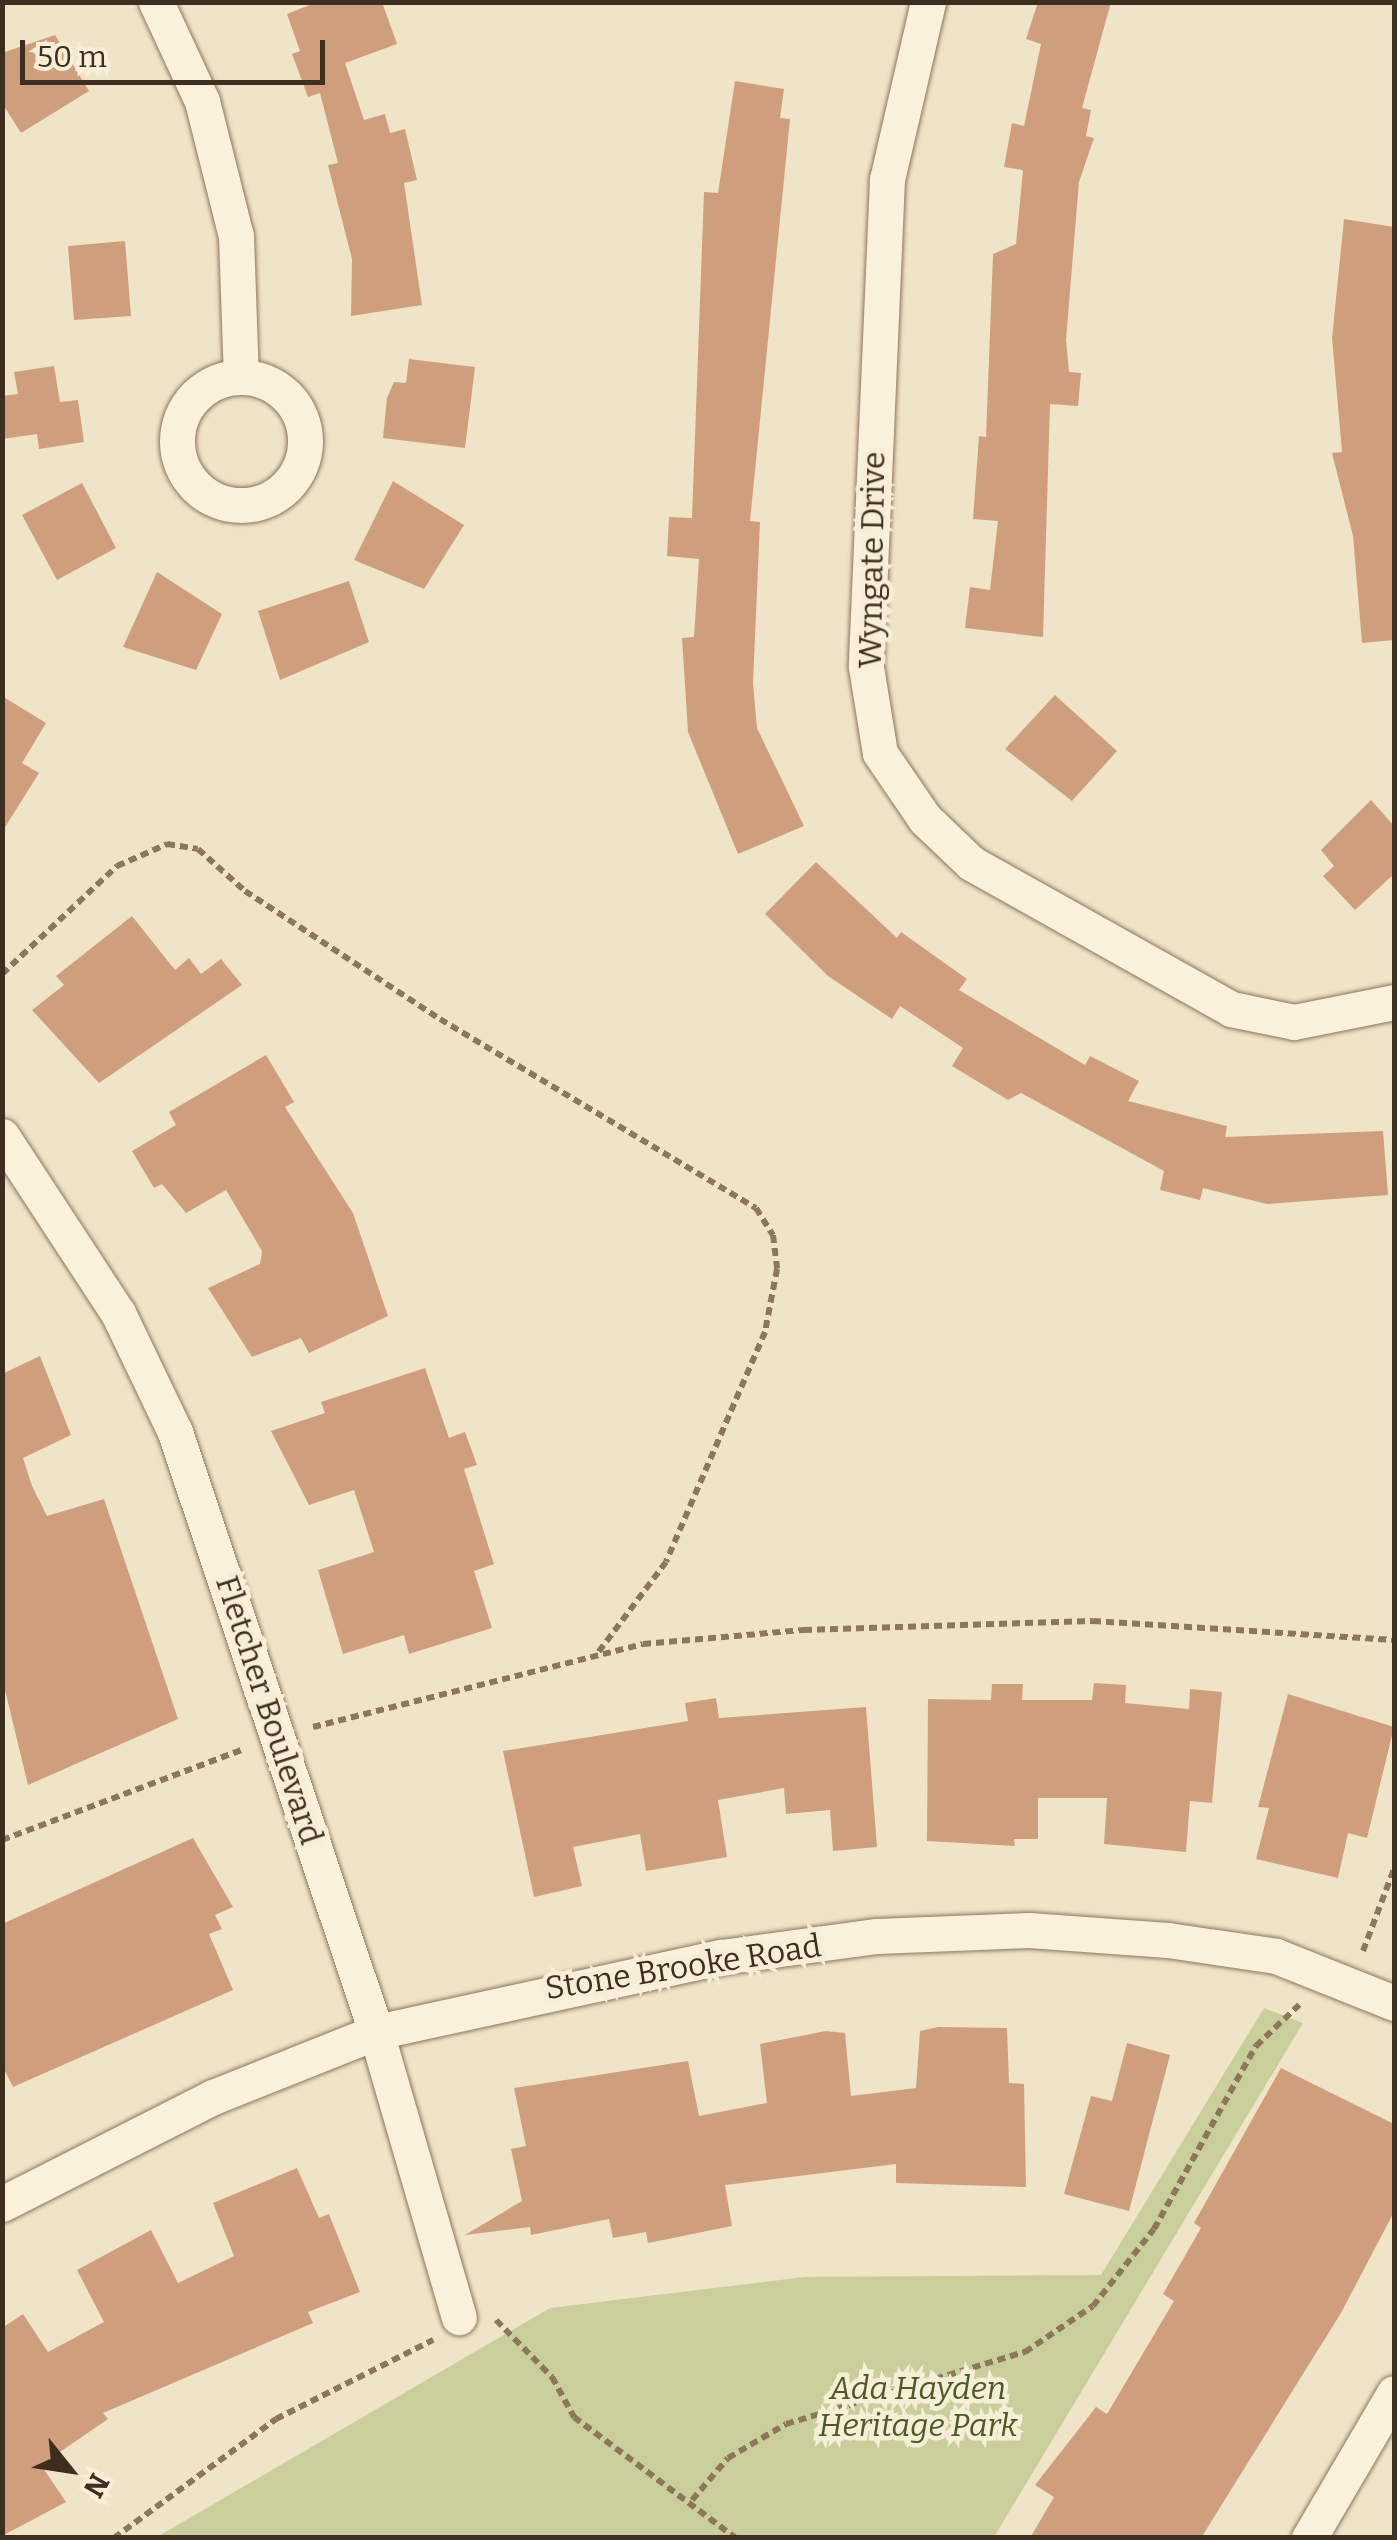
<!DOCTYPE html>
<style>
body{margin:0}
#map{position:relative;width:1397px;height:2540px;overflow:hidden;background:#f0e4c8;font-family:Bitter,serif}
div>[style]{position:absolute}
.green>*{inset:0;background:#c9cf9b}
.building>*{inset:0;background:#cf9f7d}
.path>*{height:6px;margin-top:-3px;transform-origin:0;background:repeating-linear-gradient(90deg,#8d765c 0 8px,transparent 0 13px)}
.roads{filter:drop-shadow(0 0 2px #8d765c) drop-shadow(0 0 2px #8d765c)}
.minor>*{height:35px;margin:-17.5px;padding:0 17.5px;transform-origin:17.5px;border-radius:17.5px;background:#faf1dc}
.minor>.ring{margin:-17.5px;padding:0;box-sizing:content-box;background:none;border:35px solid #faf1dc;border-radius:50%}
span{translate:-50% -50%;white-space:nowrap;text-align:center;line-height:1.15;-webkit-text-stroke:9px #f7eed8;paint-order:stroke}
.street-label{font-size:32px;color:#3d2e20}
.park-label{font-size:32px;color:#4d5a26;font-style:italic}
.frame{position:absolute;inset:0;border:5px solid #3d2e20;pointer-events:none}
.north{position:absolute;left:20px;top:2420px;width:100px;height:100px;-webkit-text-stroke:8px #f7eed8;paint-order:stroke;rotate:120deg;font-size:28px;font-weight:700;line-height:40px;text-align:center;color:#3d2e20}
.north::after{content:'';display:block;margin:auto;width:35px;height:45px;background:#3d2e20;clip-path:polygon(50% 0,100% 100%,50% 72%,0 100%)}
.scale{position:absolute;left:20px;top:40px;width:305px;height:45px;box-sizing:border-box;border:5px solid #3d2e20;border-top:0;padding-left:12px;font-size:30px;line-height:35px;white-space:nowrap;color:#3d2e20;-webkit-text-stroke:8px #f7eed8;paint-order:stroke}
</style>
<div id="map">
<div class="green">
<div style="clip-path:polygon(1264px 2008px,1303px 2023px,994px 2537px,157px 2537px,550px 2308px,804px 2277px,1101px 2275px)"></div>
</div>
<div class="building">
<div style="clip-path:polygon(317px 2px,382px 2px,397px 44px,345px 63px,364px 120px,385px 114px,390px 133px,405px 129px,417px 180px,404px 183px,422px 305px,351px 316px,352px 259px,328px 165px,338px 163px,320px 93px,308px 97px,292px 54px,300px 51px,287px 14px)"></div>
<div style="clip-path:polygon(1038px 2px,1111px 2px,1082px 108px,1091px 110px,1086px 136px,1094px 138px,1079px 182px,1066px 340px,1069px 372px,1081px 373px,1078px 406px,1050px 404px,1043px 637px,965px 628px,970px 587px,990px 590px,998px 521px,973px 519px,979px 436px,986px 437px,993px 254px,1016px 244px,1023px 170px,1004px 167px,1012px 123px,1024px 126px,1041px 44px,1026px 39px)"></div>
<div style="clip-path:polygon(55px 35px,89px 91px,21px 133px,2px 103px,2px 53px)"></div>
<div style="clip-path:polygon(735px 81px,784px 89px,780px 118px,790px 119px,750px 521px,760px 522px,753px 683px,757px 728px,804px 826px,738px 854px,688px 732px,682px 638px,694px 637px,699px 559px,667px 556px,669px 517px,692px 518px,704px 192px,718px 193px)"></div>
<div style="clip-path:polygon(1344px 219px,1394px 227px,1394px 640px,1362px 643px,1353px 536px,1332px 453px,1342px 452px,1332px 338px)"></div>
<div style="clip-path:polygon(125px 241px,131px 316px,74px 320px,68px 246px)"></div>
<div style="clip-path:polygon(409px 359px,475px 367px,465px 448px,383px 438px,387px 398px,394px 382px,406px 383px)"></div>
<div style="clip-path:polygon(54px 366px,60px 402px,78px 400px,84px 442px,39px 449px,37px 434px,2px 439px,2px 396px,18px 394px,14px 372px)"></div>
<div style="clip-path:polygon(393px 481px,464px 525px,424px 589px,354px 560px)"></div>
<div style="clip-path:polygon(82px 483px,116px 548px,57px 580px,22px 515px)"></div>
<div style="clip-path:polygon(157px 572px,222px 614px,196px 670px,123px 647px)"></div>
<div style="clip-path:polygon(349px 581px,369px 642px,280px 680px,258px 611px)"></div>
<div style="clip-path:polygon(1055px 695px,1117px 751px,1072px 801px,1005px 749px)"></div>
<div style="clip-path:polygon(2px 696px,46px 723px,22px 763px,39px 773px,2px 832px)"></div>
<div style="clip-path:polygon(1371px 800px,1394px 826px,1394px 874px,1355px 910px,1323px 876px,1334px 866px,1321px 850px)"></div>
<div style="clip-path:polygon(816px 862px,897px 938px,901px 932px,967px 979px,959px 990px,1085px 1065px,1090px 1056px,1139px 1081px,1128px 1101px,1227px 1126px,1225px 1137px,1383px 1131px,1388px 1195px,1267px 1204px,1203px 1188px,1200px 1200px,1160px 1190px,1164px 1171px,1021px 1093px,1008px 1100px,952px 1066px,963px 1048px,900px 1006px,892px 1019px,828px 976px,765px 914px)"></div>
<div style="clip-path:polygon(132px 916px,175px 970px,189px 958px,201px 974px,221px 959px,242px 985px,99px 1083px,32px 1010px,64px 985px,56px 976px)"></div>
<div style="clip-path:polygon(266px 1055px,294px 1102px,285px 1107px,353px 1213px,388px 1316px,309px 1353px,301px 1338px,252px 1357px,208px 1288px,260px 1264px,262px 1251px,226px 1190px,186px 1213px,162px 1184px,154px 1188px,132px 1151px,176px 1125px,169px 1112px)"></div>
<div style="clip-path:polygon(40px 1356px,71px 1435px,23px 1458px,32px 1486px,47px 1516px,104px 1499px,178px 1719px,28px 1785px,2px 1678px,2px 1374px)"></div>
<div style="clip-path:polygon(425px 1368px,449px 1438px,465px 1432px,477px 1465px,464px 1469px,494px 1564px,474px 1571px,492px 1628px,409px 1654px,404px 1635px,343px 1654px,318px 1570px,374px 1552px,354px 1490px,309px 1505px,271px 1431px,325px 1413px,321px 1402px)"></div>
<div style="clip-path:polygon(1094px 1683px,1126px 1685px,1125px 1703px,1189px 1709px,1190px 1689px,1222px 1692px,1212px 1803px,1190px 1801px,1186px 1852px,1104px 1844px,1107px 1798px,1038px 1798px,1038px 1839px,1014px 1839px,1015px 1846px,927px 1841px,928px 1699px,991px 1700px,992px 1684px,1023px 1684px,1022px 1700px,1092px 1700px)"></div>
<div style="clip-path:polygon(1288px 1694px,1394px 1727px,1367px 1838px,1348px 1833px,1338px 1878px,1256px 1859px,1269px 1808px,1258px 1807px)"></div>
<div style="clip-path:polygon(716px 1698px,719px 1718px,866px 1707px,877px 1847px,833px 1851px,830px 1810px,786px 1814px,784px 1788px,718px 1800px,727px 1857px,646px 1871px,640px 1834px,573px 1847px,582px 1886px,534px 1897px,503px 1751px,688px 1721px,685px 1703px)"></div>
<div style="clip-path:polygon(193px 1838px,233px 1907px,215px 1915px,222px 1929px,209px 1934px,233px 1990px,13px 2087px,2px 2065px,2px 1924px)"></div>
<div style="clip-path:polygon(938px 2027px,1007px 2028px,1009px 2083px,1024px 2084px,1026px 2187px,896px 2183px,896px 2164px,725px 2185px,732px 2226px,648px 2243px,646px 2232px,613px 2238px,609px 2219px,531px 2235px,530px 2227px,465px 2235px,522px 2201px,511px 2149px,526px 2146px,514px 2088px,688px 2061px,699px 2116px,767px 2103px,760px 2044px,826px 2031px,845px 2033px,851px 2096px,916px 2088px,920px 2031px)"></div>
<div style="clip-path:polygon(1127px 2043px,1170px 2055px,1129px 2211px,1064px 2194px,1091px 2096px,1112px 2101px)"></div>
<div style="clip-path:polygon(1281px 2068px,1394px 2124px,1394px 2212px,1341px 2313px,1201px 2538px,1030px 2538px,1054px 2497px,1035px 2485px,1096px 2407px,1107px 2414px,1174px 2301px,1163px 2294px,1201px 2228px,1194px 2223px)"></div>
<div style="clip-path:polygon(297px 2168px,319px 2218px,329px 2214px,360px 2292px,308px 2312px,313px 2323px,103px 2413px,108px 2419px,41px 2465px,66px 2502px,2px 2536px,2px 2328px,23px 2314px,48px 2352px,104px 2322px,77px 2270px,151px 2230px,178px 2283px,234px 2256px,213px 2203px)"></div>
</div>
<div class="path">
<div style="left:2px;top:974px;width:158px;rotate:-43.2deg"></div>
<div style="left:117px;top:866px;width:55px;rotate:-23.7deg"></div>
<div style="left:167px;top:844px;width:31px;rotate:9deg"></div>
<div style="left:198px;top:849px;width:63px;rotate:41.8deg"></div>
<div style="left:245px;top:891px;width:233px;rotate:33.3deg"></div>
<div style="left:440px;top:1019px;width:368px;rotate:30.9deg"></div>
<div style="left:756px;top:1208px;width:32px;rotate:58deg"></div>
<div style="left:773px;top:1235px;width:34px;rotate:83deg"></div>
<div style="left:777px;top:1269px;width:64px;rotate:100.8deg"></div>
<div style="left:765px;top:1332px;width:250px;rotate:113.3deg"></div>
<div style="left:666px;top:1562px;width:115px;rotate:126.9deg"></div>
<div style="left:313px;top:1727px;width:340px;rotate:-14.1deg"></div>
<div style="left:643px;top:1644px;width:162px;rotate:-5deg"></div>
<div style="left:804px;top:1630px;width:289px;rotate:-1.8deg"></div>
<div style="left:1093px;top:1621px;width:302px;rotate:3.6deg"></div>
<div style="left:2px;top:1840px;width:259px;rotate:-20.6deg"></div>
<div style="left:1363px;top:1951px;width:88px;rotate:-69.3deg"></div>
<div style="left:496px;top:2320px;width:80px;rotate:45.5deg"></div>
<div style="left:552px;top:2377px;width:46px;rotate:61.2deg"></div>
<div style="left:574px;top:2417px;width:202px;rotate:36.8deg"></div>
<div style="left:692px;top:2500px;width:55px;rotate:-49.4deg"></div>
<div style="left:728px;top:2458px;width:67px;rotate:-30.4deg"></div>
<div style="left:786px;top:2424px;width:250px;rotate:-16.8deg"></div>
<div style="left:1025px;top:2352px;width:82px;rotate:-34.1deg"></div>
<div style="left:1093px;top:2306px;width:98px;rotate:-51.6deg"></div>
<div style="left:1154px;top:2229px;width:210px;rotate:-60.9deg"></div>
<div style="left:1256px;top:2046px;width:61px;rotate:-43.7deg"></div>
<div style="left:114px;top:2538px;width:201px;rotate:-36.3deg"></div>
<div style="left:276px;top:2419px;width:176px;rotate:-26.7deg"></div>
</div>
<div class="roads">
<div class="minor">
<div style="left:156px;top:2px;width:109px;rotate:65.1deg"></div>
<div style="left:202px;top:101px;width:139px;rotate:75.9deg"></div>
<div style="left:236px;top:236px;width:141px;rotate:88deg"></div>
<div style="left:928px;top:2px;width:182px;rotate:103deg"></div>
<div style="left:887px;top:179px;width:488px;rotate:92.5deg"></div>
<div style="left:866px;top:667px;width:87px;rotate:80.8deg"></div>
<div style="left:880px;top:753px;width:80px;rotate:55.7deg"></div>
<div style="left:925px;top:819px;width:64px;rotate:43.7deg"></div>
<div style="left:971px;top:863px;width:298px;rotate:29.3deg"></div>
<div style="left:1231px;top:1009px;width:64px;rotate:11.7deg"></div>
<div style="left:1294px;top:1022px;width:102px;rotate:-11.3deg"></div>
<div class="ring" style="left:177px;top:377px;width:93px;height:93px"></div>
<div style="left:2px;top:1136px;width:212px;rotate:56.8deg"></div>
<div style="left:118px;top:1313px;width:132px;rotate:64.4deg"></div>
<div style="left:175px;top:1432px;width:633px;rotate:71.48deg"></div>
<div style="left:376px;top:2032px;width:297px;rotate:73.8deg"></div>
<div style="left:2px;top:2204px;width:237px;rotate:-26.9deg"></div>
<div style="left:213px;top:2097px;width:175px;rotate:-21.7deg"></div>
<div style="left:376px;top:2032px;width:353px;rotate:-12.3deg"></div>
<div style="left:721px;top:1957px;width:157px;rotate:-7.7deg"></div>
<div style="left:877px;top:1936px;width:152px;rotate:-2.3deg"></div>
<div style="left:1029px;top:1930px;width:139px;rotate:4.1deg"></div>
<div style="left:1168px;top:1940px;width:109px;rotate:8.4deg"></div>
<div style="left:1276px;top:1956px;width:127px;rotate:21.7deg"></div>
<div style="left:1309px;top:2538px;width:168px;rotate:-59.6deg"></div>
</div>
</div>
<div class="street-label">
<span style="left:872px;top:560px;rotate:-89deg">Wyngate Drive</span>
<span style="left:269px;top:1710px;rotate:72deg">Fletcher Boulevard</span>
<span style="left:683px;top:1967px;rotate:-9deg">Stone Brooke Road</span>
</div>
<div class="park-label">
<span style="left:918px;top:2407px">Ada Hayden<br>Heritage Park</span>
</div>
<div class="frame"></div>
<div class="north">N</div>
<div class="scale">50 m</div>
</div>
